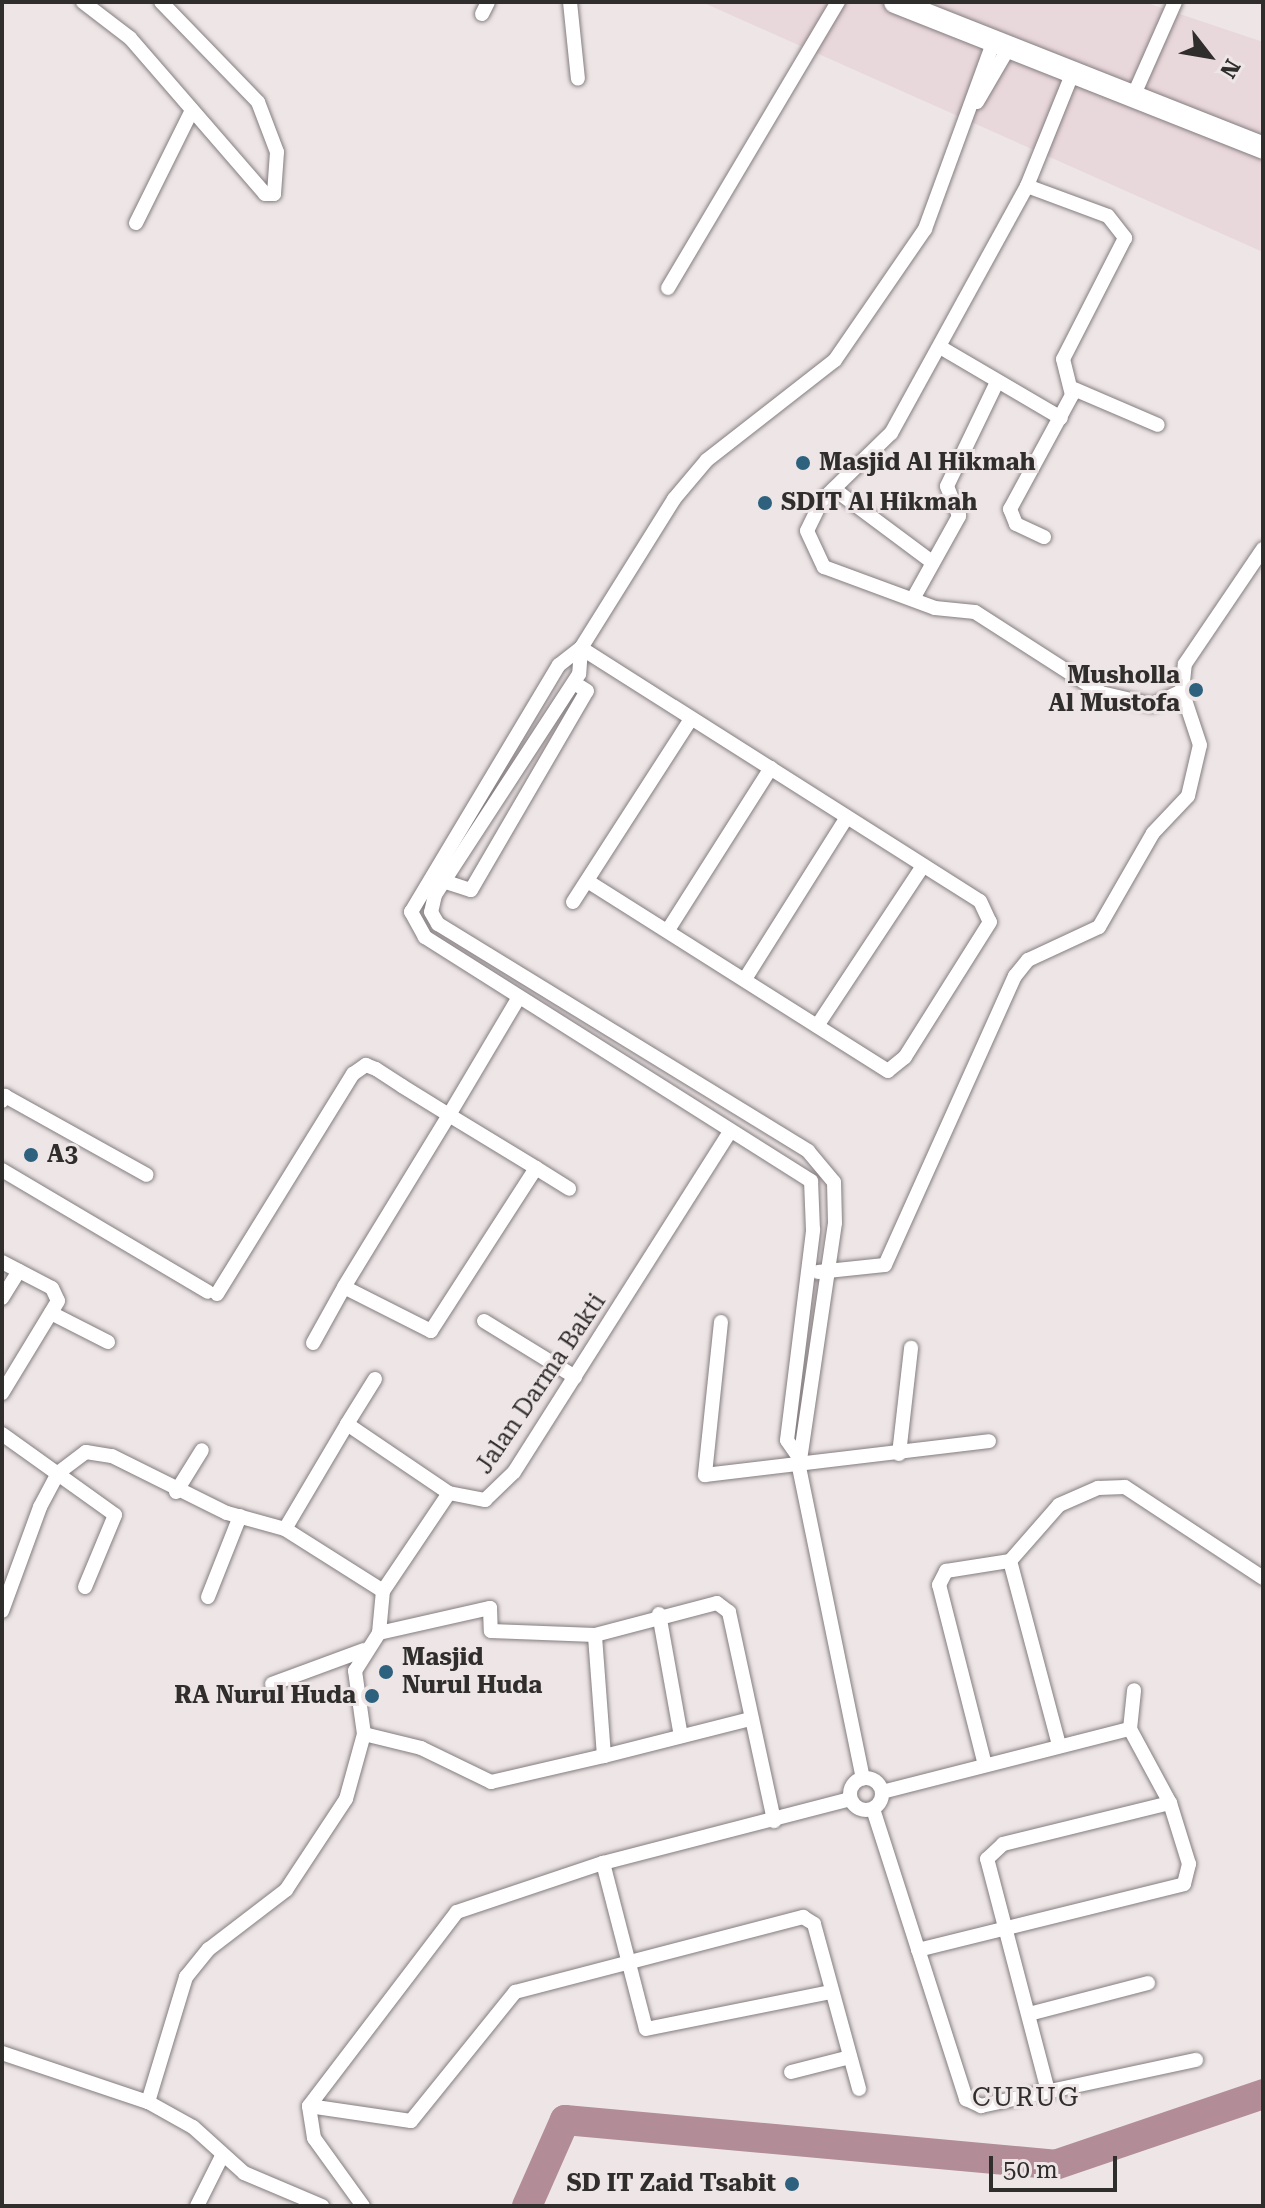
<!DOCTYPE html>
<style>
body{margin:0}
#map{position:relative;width:1265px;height:2208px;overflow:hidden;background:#ede5e6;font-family:"Roboto Serif",serif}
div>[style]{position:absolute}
.built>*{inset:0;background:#e8d7db}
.river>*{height:30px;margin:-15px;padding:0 15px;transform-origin:15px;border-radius:15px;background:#b28c96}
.roads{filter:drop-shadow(0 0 2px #847d7f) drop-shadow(0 0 2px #847d7f)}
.street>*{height:14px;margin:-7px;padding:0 7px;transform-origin:7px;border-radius:7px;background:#fff}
.street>.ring{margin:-7px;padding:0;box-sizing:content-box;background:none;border:14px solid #fff;border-radius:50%}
.primary>*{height:22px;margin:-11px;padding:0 11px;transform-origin:11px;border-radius:11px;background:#fff}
.dots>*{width:22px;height:22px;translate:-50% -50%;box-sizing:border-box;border:4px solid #ede5e6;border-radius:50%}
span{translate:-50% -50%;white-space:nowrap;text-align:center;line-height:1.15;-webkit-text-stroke:6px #ede5e6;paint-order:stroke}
.poi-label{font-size:24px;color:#302d2d;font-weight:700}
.left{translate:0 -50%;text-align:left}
.right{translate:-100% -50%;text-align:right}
.street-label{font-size:24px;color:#302d2d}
.neighbourhood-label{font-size:26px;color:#302d2d;letter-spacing:2px}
.frame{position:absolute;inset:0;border:4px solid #302d2d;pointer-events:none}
.north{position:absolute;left:1169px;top:16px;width:80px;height:80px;-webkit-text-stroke:6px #ede5e6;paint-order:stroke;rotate:121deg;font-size:22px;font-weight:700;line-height:32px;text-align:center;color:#302d2d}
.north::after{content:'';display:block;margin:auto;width:28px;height:36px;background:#302d2d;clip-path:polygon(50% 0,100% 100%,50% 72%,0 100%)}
.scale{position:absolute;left:989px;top:2156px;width:128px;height:36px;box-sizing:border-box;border:4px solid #302d2d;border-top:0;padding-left:10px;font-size:24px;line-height:28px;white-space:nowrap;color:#302d2d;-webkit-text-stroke:6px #ede5e6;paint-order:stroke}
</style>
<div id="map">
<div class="built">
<div style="clip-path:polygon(702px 2px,1144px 2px,1263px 42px,1263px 252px)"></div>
</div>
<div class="river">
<div style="left:527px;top:2206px;width:94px;rotate:-66.2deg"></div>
<div style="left:565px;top:2120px;width:492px;rotate:5.2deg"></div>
<div style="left:1055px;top:2165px;width:220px;rotate:-18.8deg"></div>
</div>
<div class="roads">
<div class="street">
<div style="left:83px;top:2px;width:59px;rotate:37.5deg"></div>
<div style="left:130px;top:38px;width:206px;rotate:49.1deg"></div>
<div style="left:265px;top:194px;width:9px"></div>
<div style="left:274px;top:194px;width:42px;rotate:-85.9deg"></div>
<div style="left:277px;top:152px;width:53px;rotate:-110.8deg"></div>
<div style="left:258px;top:102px;width:139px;rotate:-134.1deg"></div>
<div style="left:570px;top:2px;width:77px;rotate:84.1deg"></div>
<div style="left:482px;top:14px;width:13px;rotate:-63deg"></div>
<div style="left:1073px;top:72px;width:123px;rotate:112deg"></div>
<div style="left:1027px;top:186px;width:282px;rotate:118.8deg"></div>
<div style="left:891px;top:433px;width:96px;rotate:135.8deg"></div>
<div style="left:822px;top:500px;width:34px;rotate:116deg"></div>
<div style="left:807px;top:531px;width:40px;rotate:65deg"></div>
<div style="left:824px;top:567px;width:118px;rotate:20.3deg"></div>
<div style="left:935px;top:608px;width:40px;rotate:5.7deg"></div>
<div style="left:975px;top:612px;width:150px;rotate:32.7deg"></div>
<div style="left:1101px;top:693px;width:52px;rotate:13.2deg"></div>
<div style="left:1152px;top:705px;width:33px;rotate:-25deg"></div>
<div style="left:1132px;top:99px;width:106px;rotate:-66.1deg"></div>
<div style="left:977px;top:102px;width:61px;rotate:-59.7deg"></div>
<div style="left:1027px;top:186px;width:86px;rotate:20.3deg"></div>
<div style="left:1108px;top:216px;width:28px;rotate:52deg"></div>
<div style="left:1125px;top:238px;width:136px;rotate:117.1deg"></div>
<div style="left:1063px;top:359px;width:37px;rotate:76deg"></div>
<div style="left:1072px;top:395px;width:130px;rotate:118.5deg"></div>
<div style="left:1010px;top:509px;width:16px;rotate:68deg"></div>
<div style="left:1016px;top:524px;width:31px;rotate:25deg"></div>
<div style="left:136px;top:223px;width:126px;rotate:-63.6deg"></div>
<div style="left:668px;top:288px;width:333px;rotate:-59.3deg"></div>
<div style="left:940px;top:347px;width:140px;rotate:30.4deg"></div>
<div style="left:1074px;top:389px;width:91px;rotate:23.2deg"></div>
<div style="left:834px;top:489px;width:122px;rotate:36.7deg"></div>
<div style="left:914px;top:597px;width:93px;rotate:-60.9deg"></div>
<div style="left:959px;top:516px;width:32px;rotate:-112deg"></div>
<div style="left:947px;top:486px;width:115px;rotate:-64.3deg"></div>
<div style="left:581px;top:648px;width:26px;rotate:94deg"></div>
<div style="left:579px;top:674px;width:264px;rotate:123.1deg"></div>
<div style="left:435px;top:895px;width:17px;rotate:103deg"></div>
<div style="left:431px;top:912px;width:14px;rotate:60deg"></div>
<div style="left:438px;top:924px;width:434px;rotate:31.5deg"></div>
<div style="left:808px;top:1151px;width:40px;rotate:50deg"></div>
<div style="left:834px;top:1182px;width:41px;rotate:88.6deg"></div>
<div style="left:835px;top:1223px;width:247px;rotate:98.4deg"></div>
<div style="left:799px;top:1467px;width:318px;rotate:78.4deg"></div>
<div style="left:581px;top:648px;width:472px;rotate:32.4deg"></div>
<div style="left:980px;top:901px;width:23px;rotate:65deg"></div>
<div style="left:990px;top:922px;width:160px;rotate:122.2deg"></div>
<div style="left:905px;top:1057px;width:22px;rotate:141deg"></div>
<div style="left:888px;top:1071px;width:355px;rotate:-147.7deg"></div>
<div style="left:446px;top:882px;width:26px;rotate:18deg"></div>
<div style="left:471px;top:890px;width:230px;rotate:-59.8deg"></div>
<div style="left:587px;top:691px;width:15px;rotate:-148deg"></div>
<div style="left:573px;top:902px;width:218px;rotate:-57.2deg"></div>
<div style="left:668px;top:930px;width:192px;rotate:-57.6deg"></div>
<div style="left:745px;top:979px;width:191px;rotate:-57.8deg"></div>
<div style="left:817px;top:1026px;width:192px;rotate:-56.5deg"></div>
<div style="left:2px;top:1101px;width:6px;rotate:-59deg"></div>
<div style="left:5px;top:1096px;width:162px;rotate:29.1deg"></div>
<div style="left:536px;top:1168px;width:39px;rotate:32deg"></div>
<div style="left:2px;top:1170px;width:239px;rotate:30.6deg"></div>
<div style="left:2px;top:1262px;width:56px;rotate:27.5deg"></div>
<div style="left:52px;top:1288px;width:14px;rotate:65deg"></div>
<div style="left:58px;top:1301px;width:108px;rotate:121.3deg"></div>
<div style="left:818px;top:1272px;width:67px;rotate:-6deg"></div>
<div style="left:885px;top:1265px;width:317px;rotate:-65.8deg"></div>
<div style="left:1015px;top:976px;width:21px;rotate:-51deg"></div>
<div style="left:1028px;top:960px;width:78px;rotate:-24.9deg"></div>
<div style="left:1099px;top:927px;width:108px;rotate:-60.1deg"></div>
<div style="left:1153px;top:833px;width:51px;rotate:-46.6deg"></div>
<div style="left:1188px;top:796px;width:52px;rotate:-76.8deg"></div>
<div style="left:1200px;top:745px;width:57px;rotate:-108.4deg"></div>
<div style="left:1182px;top:691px;width:27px;rotate:-84deg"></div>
<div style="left:1185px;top:664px;width:139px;rotate:-55.9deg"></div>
<div style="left:217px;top:1294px;width:259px;rotate:-58.3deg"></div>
<div style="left:353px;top:1074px;width:16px;rotate:-35deg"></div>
<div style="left:366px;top:1065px;width:11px;rotate:22deg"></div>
<div style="left:376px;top:1069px;width:31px;rotate:33deg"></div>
<div style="left:402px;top:1086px;width:55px;rotate:31.7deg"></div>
<div style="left:449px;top:1115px;width:102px;rotate:31.3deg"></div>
<div style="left:536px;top:1168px;width:194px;rotate:122.8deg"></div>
<div style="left:431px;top:1331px;width:97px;rotate:-153.2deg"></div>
<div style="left:344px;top:1287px;width:202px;rotate:-58.6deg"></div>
<div style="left:449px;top:1115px;width:135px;rotate:-59.3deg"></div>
<div style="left:2px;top:1298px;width:32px;rotate:-58deg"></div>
<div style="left:51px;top:1313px;width:64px;rotate:27deg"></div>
<div style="left:484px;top:1321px;width:107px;rotate:31.6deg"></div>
<div style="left:721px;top:1322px;width:154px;rotate:96deg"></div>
<div style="left:705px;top:1475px;width:286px;rotate:-6.8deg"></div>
<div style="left:313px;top:1343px;width:64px;rotate:-61deg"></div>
<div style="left:347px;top:1424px;width:53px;rotate:-58.1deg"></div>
<div style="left:2px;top:1434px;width:139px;rotate:35.6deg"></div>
<div style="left:115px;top:1515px;width:78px;rotate:112.6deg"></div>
<div style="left:899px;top:1454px;width:107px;rotate:-83.5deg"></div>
<div style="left:798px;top:1456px;width:19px;rotate:-125deg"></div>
<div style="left:787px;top:1440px;width:212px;rotate:-82.9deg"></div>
<div style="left:813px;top:1230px;width:49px;rotate:-92.3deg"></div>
<div style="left:811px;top:1181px;width:457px;rotate:-147.7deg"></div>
<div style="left:425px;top:937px;width:29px;rotate:-119deg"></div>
<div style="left:411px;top:912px;width:288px;rotate:-59.1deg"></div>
<div style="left:559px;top:665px;width:28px;rotate:-38deg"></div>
<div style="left:581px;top:648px;width:176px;rotate:-58deg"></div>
<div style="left:674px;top:499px;width:51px;rotate:-49.8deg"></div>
<div style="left:707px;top:460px;width:162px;rotate:-38deg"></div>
<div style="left:835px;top:360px;width:159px;rotate:-55.5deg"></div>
<div style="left:925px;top:229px;width:198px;rotate:-69.9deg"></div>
<div style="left:176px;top:1492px;width:49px;rotate:-58.2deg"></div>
<div style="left:285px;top:1529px;width:122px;rotate:-59.4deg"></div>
<div style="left:347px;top:1424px;width:123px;rotate:34.1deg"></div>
<div style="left:208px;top:1597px;width:87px;rotate:-68.4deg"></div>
<div style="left:2px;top:1611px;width:111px;rotate:-69.9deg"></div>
<div style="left:40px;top:1507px;width:38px;rotate:-62deg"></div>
<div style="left:58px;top:1473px;width:35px;rotate:-37deg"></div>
<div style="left:86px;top:1452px;width:26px;rotate:9deg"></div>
<div style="left:112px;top:1456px;width:128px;rotate:26.4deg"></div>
<div style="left:227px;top:1513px;width:60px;rotate:15.4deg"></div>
<div style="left:285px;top:1529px;width:116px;rotate:32.3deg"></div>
<div style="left:659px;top:1614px;width:124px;rotate:79.8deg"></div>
<div style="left:379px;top:1633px;width:114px;rotate:-12.7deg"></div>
<div style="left:490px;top:1608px;width:23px;rotate:88deg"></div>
<div style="left:491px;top:1631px;width:104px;rotate:2.2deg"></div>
<div style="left:272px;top:1684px;width:98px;rotate:-20.3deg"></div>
<div style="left:364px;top:1734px;width:59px;rotate:13.8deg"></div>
<div style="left:421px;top:1748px;width:78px;rotate:25.9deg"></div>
<div style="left:491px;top:1782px;width:116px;rotate:-13deg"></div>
<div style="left:604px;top:1756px;width:121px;rotate:-94.3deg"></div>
<div style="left:595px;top:1635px;width:126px;rotate:-14.7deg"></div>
<div style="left:717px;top:1603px;width:15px;rotate:37deg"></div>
<div style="left:729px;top:1612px;width:214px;rotate:77.8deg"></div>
<div style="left:1059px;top:1745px;width:190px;rotate:-104.9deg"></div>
<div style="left:1010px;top:1561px;width:74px;rotate:-48.8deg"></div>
<div style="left:1059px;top:1505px;width:43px;rotate:-23.6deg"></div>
<div style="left:1098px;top:1488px;width:27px;rotate:-2deg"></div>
<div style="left:1125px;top:1487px;width:165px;rotate:33.4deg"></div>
<div style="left:604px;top:1756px;width:151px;rotate:-14.2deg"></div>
<div style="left:985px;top:1765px;width:186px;rotate:-104.3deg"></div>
<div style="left:939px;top:1585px;width:16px;rotate:-63deg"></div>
<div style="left:946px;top:1571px;width:65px;rotate:-8.9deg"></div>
<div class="ring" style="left:850px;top:1778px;width:18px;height:18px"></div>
<div style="left:882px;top:1792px;width:256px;rotate:-14.3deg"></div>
<div style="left:873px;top:1809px;width:305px;rotate:72.2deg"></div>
<div style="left:966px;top:2099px;width:17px;rotate:25deg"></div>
<div style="left:981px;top:2106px;width:220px;rotate:-12.1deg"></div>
<div style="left:603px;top:1863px;width:171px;rotate:75.5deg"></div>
<div style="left:646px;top:2029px;width:189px;rotate:-11.3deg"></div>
<div style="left:918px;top:1950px;width:274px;rotate:-13.9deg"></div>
<div style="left:1184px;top:1884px;width:21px;rotate:-76deg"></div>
<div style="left:1189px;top:1864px;width:64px;rotate:-107.3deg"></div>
<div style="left:1170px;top:1803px;width:84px;rotate:-118.4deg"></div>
<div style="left:1130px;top:1729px;width:39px;rotate:-84deg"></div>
<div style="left:1029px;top:2014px;width:123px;rotate:-14.6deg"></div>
<div style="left:2px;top:2053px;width:154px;rotate:18.6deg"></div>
<div style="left:148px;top:2102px;width:51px;rotate:29.1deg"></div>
<div style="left:193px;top:2127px;width:69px;rotate:42deg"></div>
<div style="left:244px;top:2173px;width:85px;rotate:22.9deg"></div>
<div style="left:791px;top:2072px;width:61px;rotate:-14.3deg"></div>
<div style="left:1048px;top:2091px;width:240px;rotate:-104.7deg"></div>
<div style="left:987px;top:1859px;width:22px;rotate:-43deg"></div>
<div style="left:1003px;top:1844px;width:172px;rotate:-13.8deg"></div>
<div style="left:148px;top:2102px;width:131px;rotate:-73.1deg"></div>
<div style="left:186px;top:1977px;width:36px;rotate:-51deg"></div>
<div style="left:209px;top:1949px;width:97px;rotate:-37.5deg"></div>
<div style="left:286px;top:1890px;width:109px;rotate:-56.6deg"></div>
<div style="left:346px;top:1799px;width:67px;rotate:-74.5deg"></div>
<div style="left:364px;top:1734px;width:64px;rotate:-98.1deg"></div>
<div style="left:355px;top:1671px;width:45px;rotate:-57.7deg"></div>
<div style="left:379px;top:1633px;width:42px;rotate:-84.6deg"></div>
<div style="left:383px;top:1591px;width:118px;rotate:-56deg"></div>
<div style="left:449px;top:1493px;width:37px;rotate:11deg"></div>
<div style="left:485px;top:1500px;width:40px;rotate:-44deg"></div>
<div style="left:514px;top:1472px;width:404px;rotate:-57.6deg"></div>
<div style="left:309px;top:2106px;width:103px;rotate:8.4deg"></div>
<div style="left:411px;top:2121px;width:166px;rotate:-51.1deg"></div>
<div style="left:515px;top:1992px;width:298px;rotate:-14.6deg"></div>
<div style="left:803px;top:1917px;width:13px;rotate:32deg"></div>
<div style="left:814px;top:1924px;width:171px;rotate:74.7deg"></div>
<div style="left:197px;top:2206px;width:56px;rotate:-63.4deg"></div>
<div style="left:363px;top:2206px;width:84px;rotate:-125.8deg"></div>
<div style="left:314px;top:2138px;width:32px;rotate:-99deg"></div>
<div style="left:309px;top:2106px;width:244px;rotate:-52.7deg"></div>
<div style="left:457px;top:1912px;width:154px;rotate:-18.6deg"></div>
<div style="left:603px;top:1863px;width:255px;rotate:-14.5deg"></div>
</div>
<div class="primary">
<div style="left:895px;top:2px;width:396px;rotate:21.6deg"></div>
</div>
</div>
<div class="dots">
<div style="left:803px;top:463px;background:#2d617d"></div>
<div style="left:765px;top:503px;background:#2d617d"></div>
<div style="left:1196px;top:690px;background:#2d617d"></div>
<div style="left:31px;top:1155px;background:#2d617d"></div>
<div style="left:386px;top:1672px;background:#2d617d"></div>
<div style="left:372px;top:1696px;background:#2d617d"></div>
<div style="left:792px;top:2184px;background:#2d617d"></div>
</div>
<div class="poi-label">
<span class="left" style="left:819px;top:463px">Masjid Al Hikmah</span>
<span class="left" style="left:781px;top:503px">SDIT Al Hikmah</span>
<span class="right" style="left:1180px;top:690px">Musholla<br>Al Mustofa</span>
<span class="left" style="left:47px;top:1155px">A3</span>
<span class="left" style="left:402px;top:1672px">Masjid<br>Nurul Huda</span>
<span class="right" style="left:356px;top:1696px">RA Nurul Huda</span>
<span class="right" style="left:776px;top:2184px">SD IT Zaid Tsabit</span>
</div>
<div class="street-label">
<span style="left:541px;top:1384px;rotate:-56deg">Jalan Darma Bakti</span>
</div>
<div class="neighbourhood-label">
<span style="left:1026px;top:2098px">CURUG</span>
</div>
<div class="frame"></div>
<div class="north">N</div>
<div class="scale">50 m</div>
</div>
